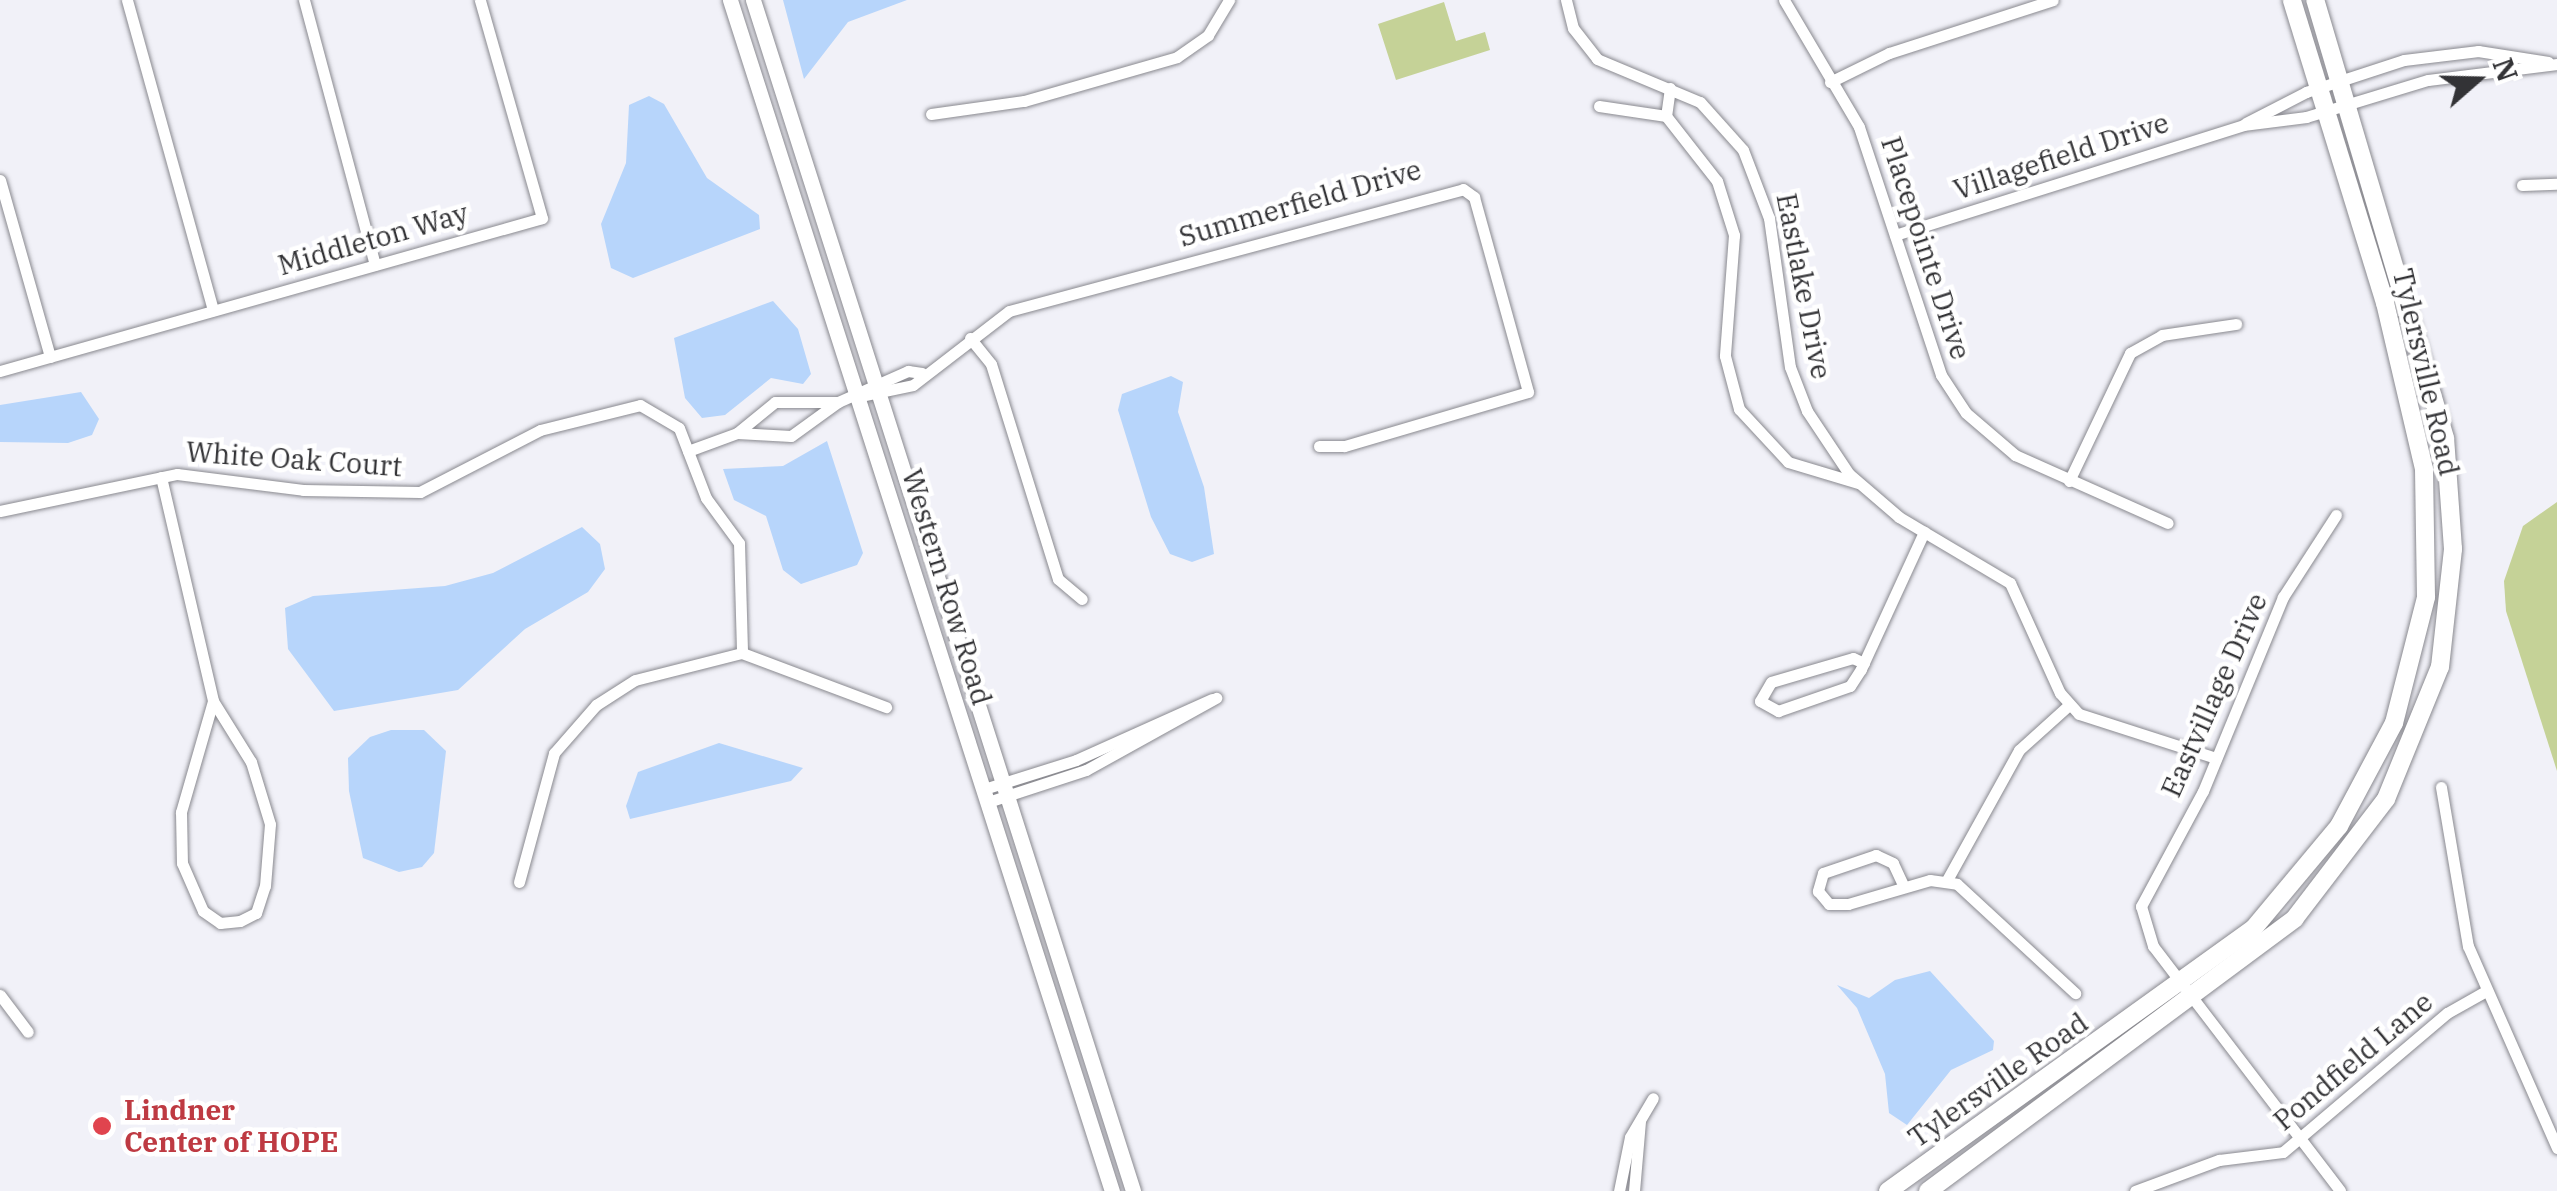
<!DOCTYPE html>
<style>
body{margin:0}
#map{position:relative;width:2557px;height:1191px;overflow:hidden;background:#f1f1f8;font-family:"IBM Plex Serif",serif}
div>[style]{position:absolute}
.green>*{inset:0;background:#c5d297}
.water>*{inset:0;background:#b7d5fb}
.roads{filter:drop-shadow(0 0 2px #89898f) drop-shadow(0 0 2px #89898f)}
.minor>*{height:11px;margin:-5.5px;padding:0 5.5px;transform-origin:5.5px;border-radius:5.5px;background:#fff}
.tertiary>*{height:15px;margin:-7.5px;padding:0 7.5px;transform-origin:7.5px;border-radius:7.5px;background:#fff}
.secondary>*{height:18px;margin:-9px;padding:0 9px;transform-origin:9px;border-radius:9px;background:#fff}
.dots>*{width:28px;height:28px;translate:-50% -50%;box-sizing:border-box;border:5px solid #fff;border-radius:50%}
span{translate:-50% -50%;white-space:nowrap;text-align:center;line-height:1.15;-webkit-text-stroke:9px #fff;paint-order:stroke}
.street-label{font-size:28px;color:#333336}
.health-label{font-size:28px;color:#be3a42;font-weight:700}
.left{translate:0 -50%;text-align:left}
.north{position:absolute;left:2427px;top:30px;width:100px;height:100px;-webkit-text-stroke:8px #fff;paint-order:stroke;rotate:70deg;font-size:28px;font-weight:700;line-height:40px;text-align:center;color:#333336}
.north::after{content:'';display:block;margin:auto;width:35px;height:45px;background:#333336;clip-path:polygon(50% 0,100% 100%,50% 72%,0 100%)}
</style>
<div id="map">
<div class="green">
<div style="clip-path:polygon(1444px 2px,1456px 41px,1485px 32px,1490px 50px,1396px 80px,1378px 24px)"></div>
<div style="clip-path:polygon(2557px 502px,2557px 771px,2506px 611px,2504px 581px,2523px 526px)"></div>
</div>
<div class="water">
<div style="clip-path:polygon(783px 0,907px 0,848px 22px,804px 79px)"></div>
<div style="clip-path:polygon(649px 96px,664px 104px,707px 178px,759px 215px,760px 229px,633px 278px,611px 268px,601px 224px,626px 163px,629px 105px)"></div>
<div style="clip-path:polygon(773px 301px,798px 329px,811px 374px,803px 384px,771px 378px,725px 415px,702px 418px,685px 398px,674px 338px)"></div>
<div style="clip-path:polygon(1171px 376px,1183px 382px,1178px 412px,1204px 487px,1214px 554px,1192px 562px,1170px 554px,1151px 517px,1118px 410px,1122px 394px)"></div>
<div style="clip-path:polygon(81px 392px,99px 419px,92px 435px,68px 443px,0 442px,0 405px)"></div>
<div style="clip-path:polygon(827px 441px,863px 553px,857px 565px,801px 584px,783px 570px,766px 516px,734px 500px,723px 469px,783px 466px)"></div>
<div style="clip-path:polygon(582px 527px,600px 544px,605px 569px,588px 592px,525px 629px,458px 690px,334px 711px,288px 649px,285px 608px,313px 596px,445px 586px,493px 573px)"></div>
<div style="clip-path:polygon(391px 730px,424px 730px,446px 751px,434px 853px,422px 867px,399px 872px,363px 858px,349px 791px,348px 758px,370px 737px)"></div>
<div style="clip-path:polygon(719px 743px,803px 768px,791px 781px,630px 819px,626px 806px,638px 772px)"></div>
<div style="clip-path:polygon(1930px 971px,1994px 1041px,1993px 1050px,1951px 1070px,1907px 1125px,1889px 1113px,1885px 1074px,1857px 1008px,1837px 985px,1869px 998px,1895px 980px)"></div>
</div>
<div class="roads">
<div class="minor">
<div style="left:127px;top:0;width:322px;rotate:74.5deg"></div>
<div style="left:304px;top:0;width:274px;rotate:75deg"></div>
<div style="left:1566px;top:0;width:29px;rotate:76deg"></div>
<div style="left:1573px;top:28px;width:39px;rotate:52deg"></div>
<div style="left:1597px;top:59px;width:112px;rotate:22.7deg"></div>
<div style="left:1700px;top:102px;width:64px;rotate:48.1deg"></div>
<div style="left:1743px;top:150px;width:73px;rotate:69.1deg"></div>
<div style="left:1769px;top:218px;width:150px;rotate:82deg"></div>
<div style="left:1790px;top:367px;width:47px;rotate:68.9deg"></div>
<div style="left:1807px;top:411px;width:76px;rotate:56.3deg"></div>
<div style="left:1849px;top:474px;width:66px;rotate:40.7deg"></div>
<div style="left:1899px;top:517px;width:129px;rotate:30.7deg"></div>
<div style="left:2010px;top:583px;width:121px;rotate:65.6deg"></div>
<div style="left:2060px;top:693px;width:28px;rotate:48deg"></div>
<div style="left:2079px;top:714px;width:144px;rotate:17.8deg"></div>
<div style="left:1784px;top:0;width:147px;rotate:59.4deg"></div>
<div style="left:1859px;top:127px;width:261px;rotate:71.7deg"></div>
<div style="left:1941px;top:375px;width:45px;rotate:56.7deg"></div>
<div style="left:1966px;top:413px;width:65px;rotate:40.6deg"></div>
<div style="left:2015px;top:455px;width:167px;rotate:24deg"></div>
<div style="left:1830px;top:82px;width:66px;rotate:-26.2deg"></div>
<div style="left:1889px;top:53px;width:172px;rotate:-17.9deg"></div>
<div style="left:1670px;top:88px;width:28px;rotate:98deg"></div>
<div style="left:1666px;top:116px;width:83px;rotate:51.9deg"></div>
<div style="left:1717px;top:181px;width:57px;rotate:72.5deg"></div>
<div style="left:1734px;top:235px;width:121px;rotate:94.3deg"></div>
<div style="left:1725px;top:356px;width:55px;rotate:75.2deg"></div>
<div style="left:1739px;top:409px;width:72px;rotate:47.2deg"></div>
<div style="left:1788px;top:462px;width:73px;rotate:16.7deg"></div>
<div style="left:1599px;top:106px;width:68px;rotate:8.5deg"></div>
<div style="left:931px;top:114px;width:94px;rotate:-8deg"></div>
<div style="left:1024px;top:101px;width:159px;rotate:-16deg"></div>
<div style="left:1177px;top:57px;width:38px;rotate:-35deg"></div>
<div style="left:1208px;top:35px;width:41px;rotate:-59deg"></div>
<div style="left:2246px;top:123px;width:68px;rotate:-27.3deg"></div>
<div style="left:2306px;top:92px;width:103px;rotate:-18.1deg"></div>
<div style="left:2404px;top:60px;width:75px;rotate:-6.9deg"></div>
<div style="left:2478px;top:51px;width:71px;rotate:8.9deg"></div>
<div style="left:0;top:180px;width:184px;rotate:74.2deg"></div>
<div style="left:2522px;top:185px;width:35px;rotate:-2deg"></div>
<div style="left:1895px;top:235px;width:365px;rotate:-17.5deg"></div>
<div style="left:2243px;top:125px;width:64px;rotate:-7.2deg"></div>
<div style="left:2306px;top:117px;width:127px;rotate:-16.9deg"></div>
<div style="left:2428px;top:80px;width:130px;rotate:-7.1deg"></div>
<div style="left:970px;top:338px;width:33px;rotate:51deg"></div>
<div style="left:991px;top:364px;width:225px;rotate:72.7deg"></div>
<div style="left:1058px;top:579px;width:31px;rotate:40deg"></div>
<div style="left:0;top:371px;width:563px;rotate:-15.76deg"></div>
<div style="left:542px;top:218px;width:227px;rotate:-105.9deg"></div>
<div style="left:860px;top:396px;width:54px;rotate:-11.7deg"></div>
<div style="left:913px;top:385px;width:121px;rotate:-37.6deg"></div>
<div style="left:1009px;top:311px;width:470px;rotate:-15deg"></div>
<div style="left:1463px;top:189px;width:14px;rotate:36deg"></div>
<div style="left:1474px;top:197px;width:202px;rotate:74.5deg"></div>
<div style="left:1528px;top:392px;width:192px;rotate:163.6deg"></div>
<div style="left:1344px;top:446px;width:25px;rotate:180deg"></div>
<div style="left:737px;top:433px;width:54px;rotate:3.2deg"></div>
<div style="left:791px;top:436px;width:58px;rotate:-35.9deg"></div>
<div style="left:688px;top:451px;width:52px;rotate:-20.2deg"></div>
<div style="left:737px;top:433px;width:49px;rotate:-39.2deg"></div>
<div style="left:775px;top:402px;width:63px"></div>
<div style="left:838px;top:402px;width:77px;rotate:-23.9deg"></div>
<div style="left:908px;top:371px;width:14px;rotate:8deg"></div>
<div style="left:161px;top:477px;width:230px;rotate:76.9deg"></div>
<div style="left:213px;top:701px;width:116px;rotate:106.1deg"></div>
<div style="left:181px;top:812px;width:51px;rotate:88.9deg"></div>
<div style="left:182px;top:863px;width:52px;rotate:66.4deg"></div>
<div style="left:203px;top:911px;width:21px;rotate:35deg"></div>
<div style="left:220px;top:923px;width:20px;rotate:-6deg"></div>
<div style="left:240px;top:921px;width:18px;rotate:-27deg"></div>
<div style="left:256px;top:913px;width:28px;rotate:-72deg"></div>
<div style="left:265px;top:886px;width:62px;rotate:-85.4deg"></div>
<div style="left:270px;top:824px;width:65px;rotate:-107deg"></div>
<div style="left:251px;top:762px;width:72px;rotate:-121.9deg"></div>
<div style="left:2069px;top:481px;width:142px;rotate:-64.5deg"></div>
<div style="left:2130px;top:353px;width:37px;rotate:-29deg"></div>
<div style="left:2162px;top:335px;width:75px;rotate:-8.5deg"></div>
<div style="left:0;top:511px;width:181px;rotate:-11.8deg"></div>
<div style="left:177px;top:474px;width:127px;rotate:7.2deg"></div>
<div style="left:303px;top:490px;width:117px;rotate:1deg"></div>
<div style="left:420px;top:492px;width:135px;rotate:-27.3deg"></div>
<div style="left:540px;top:430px;width:103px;rotate:-14deg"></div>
<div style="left:640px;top:405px;width:45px;rotate:30.5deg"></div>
<div style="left:679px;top:428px;width:75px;rotate:68.9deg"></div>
<div style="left:706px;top:498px;width:56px;rotate:53.7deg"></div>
<div style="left:739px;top:543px;width:110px;rotate:88.4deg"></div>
<div style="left:2336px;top:515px;width:98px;rotate:122.9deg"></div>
<div style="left:2283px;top:597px;width:210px;rotate:112.4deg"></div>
<div style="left:2203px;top:791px;width:131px;rotate:118.3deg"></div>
<div style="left:2141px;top:906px;width:42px;rotate:73.3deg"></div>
<div style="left:2153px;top:946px;width:308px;rotate:52.6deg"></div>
<div style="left:1864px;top:663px;width:12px;rotate:-156deg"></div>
<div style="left:1853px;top:658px;width:85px;rotate:163.7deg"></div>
<div style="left:1771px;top:682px;width:22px;rotate:120deg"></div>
<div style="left:1760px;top:701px;width:21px;rotate:29deg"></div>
<div style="left:1778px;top:711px;width:76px;rotate:-19.1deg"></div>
<div style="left:1850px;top:686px;width:20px;rotate:-57deg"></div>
<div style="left:1861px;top:669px;width:151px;rotate:-65.3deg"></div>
<div style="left:2441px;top:787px;width:161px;rotate:80.4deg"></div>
<div style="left:2468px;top:946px;width:221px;rotate:66.2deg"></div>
<div style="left:984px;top:789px;width:96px;rotate:-17.5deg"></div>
<div style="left:1076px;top:760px;width:149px;rotate:-24.2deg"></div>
<div style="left:988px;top:802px;width:103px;rotate:-18.1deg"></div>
<div style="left:1086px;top:770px;width:149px;rotate:-29deg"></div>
<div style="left:1947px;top:880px;width:149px;rotate:-61deg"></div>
<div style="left:2019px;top:750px;width:67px;rotate:-42deg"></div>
<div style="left:519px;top:882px;width:134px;rotate:-74.8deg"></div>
<div style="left:554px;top:753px;width:64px;rotate:-48.8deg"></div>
<div style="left:596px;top:705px;width:46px;rotate:-32.7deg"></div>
<div style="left:635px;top:680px;width:110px;rotate:-14.2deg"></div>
<div style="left:742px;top:653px;width:154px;rotate:20.6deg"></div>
<div style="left:1904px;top:887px;width:26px;rotate:-115deg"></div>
<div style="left:1893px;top:863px;width:19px;rotate:-155deg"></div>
<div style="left:1876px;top:855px;width:56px;rotate:161.2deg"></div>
<div style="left:1823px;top:873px;width:19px;rotate:106deg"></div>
<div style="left:1818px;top:891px;width:17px;rotate:50deg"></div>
<div style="left:1829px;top:904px;width:19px"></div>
<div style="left:1848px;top:904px;width:85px;rotate:-16.3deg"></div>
<div style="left:1930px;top:880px;width:27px;rotate:8deg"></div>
<div style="left:1957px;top:884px;width:161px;rotate:42.7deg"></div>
<div style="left:0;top:995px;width:46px;rotate:52.9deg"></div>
<div style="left:1619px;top:1191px;width:55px;rotate:-78.5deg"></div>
<div style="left:1630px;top:1137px;width:45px;rotate:-59.5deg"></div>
<div style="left:1634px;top:1191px;width:70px;rotate:-85.1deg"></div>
<div style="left:2135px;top:1191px;width:90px;rotate:-20.3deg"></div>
<div style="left:2219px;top:1160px;width:64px;rotate:-7.1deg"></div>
<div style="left:2283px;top:1152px;width:215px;rotate:-40.3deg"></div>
<div style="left:2447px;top:1013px;width:45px;rotate:-29.4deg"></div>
</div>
<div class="tertiary">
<div style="left:730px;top:0;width:1251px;rotate:72.22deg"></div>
<div style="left:753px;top:0;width:1250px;rotate:72.3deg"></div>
</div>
<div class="secondary">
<div style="left:1888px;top:1191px;width:449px;rotate:-35.7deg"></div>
<div style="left:2253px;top:929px;width:134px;rotate:-50.1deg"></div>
<div style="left:2339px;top:826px;width:117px;rotate:-61.9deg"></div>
<div style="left:2394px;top:723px;width:130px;rotate:-75.7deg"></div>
<div style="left:2426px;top:597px;width:128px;rotate:-90.9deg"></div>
<div style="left:2424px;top:469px;width:171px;rotate:-103.2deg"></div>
<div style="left:2385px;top:303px;width:317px;rotate:-107.1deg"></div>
<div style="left:1928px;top:1191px;width:457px;rotate:-36.6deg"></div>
<div style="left:2295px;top:918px;width:150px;rotate:-52.6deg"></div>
<div style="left:2386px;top:799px;width:143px;rotate:-67.8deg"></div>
<div style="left:2440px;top:667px;width:119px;rotate:-83.7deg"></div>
<div style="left:2453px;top:549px;width:111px;rotate:-94.1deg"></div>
<div style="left:2445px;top:438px;width:457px;rotate:-106.5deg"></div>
</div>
</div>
<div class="dots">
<div style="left:102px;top:1126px;background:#e0444e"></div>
</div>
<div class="street-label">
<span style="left:2061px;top:156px;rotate:-18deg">Villagefield Drive</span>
<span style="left:1300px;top:203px;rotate:-16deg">Summerfield Drive</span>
<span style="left:373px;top:239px;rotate:-16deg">Middleton Way</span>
<span style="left:1926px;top:248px;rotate:72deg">Placepointe Drive</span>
<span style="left:1804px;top:286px;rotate:79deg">Eastlake Drive</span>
<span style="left:2426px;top:372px;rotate:77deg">Tylersville Road</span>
<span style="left:294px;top:459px;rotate:4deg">White Oak Court</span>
<span style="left:947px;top:587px;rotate:73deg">Western Row Road</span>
<span style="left:2214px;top:695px;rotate:-66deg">Eastvillage Drive</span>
<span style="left:2353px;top:1061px;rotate:-40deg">Pondfield Lane</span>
<span style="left:1998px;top:1080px;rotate:-35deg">Tylersville Road</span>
</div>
<div class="health-label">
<span class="left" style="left:124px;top:1126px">Lindner<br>Center of HOPE</span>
</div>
<div class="north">N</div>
</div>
